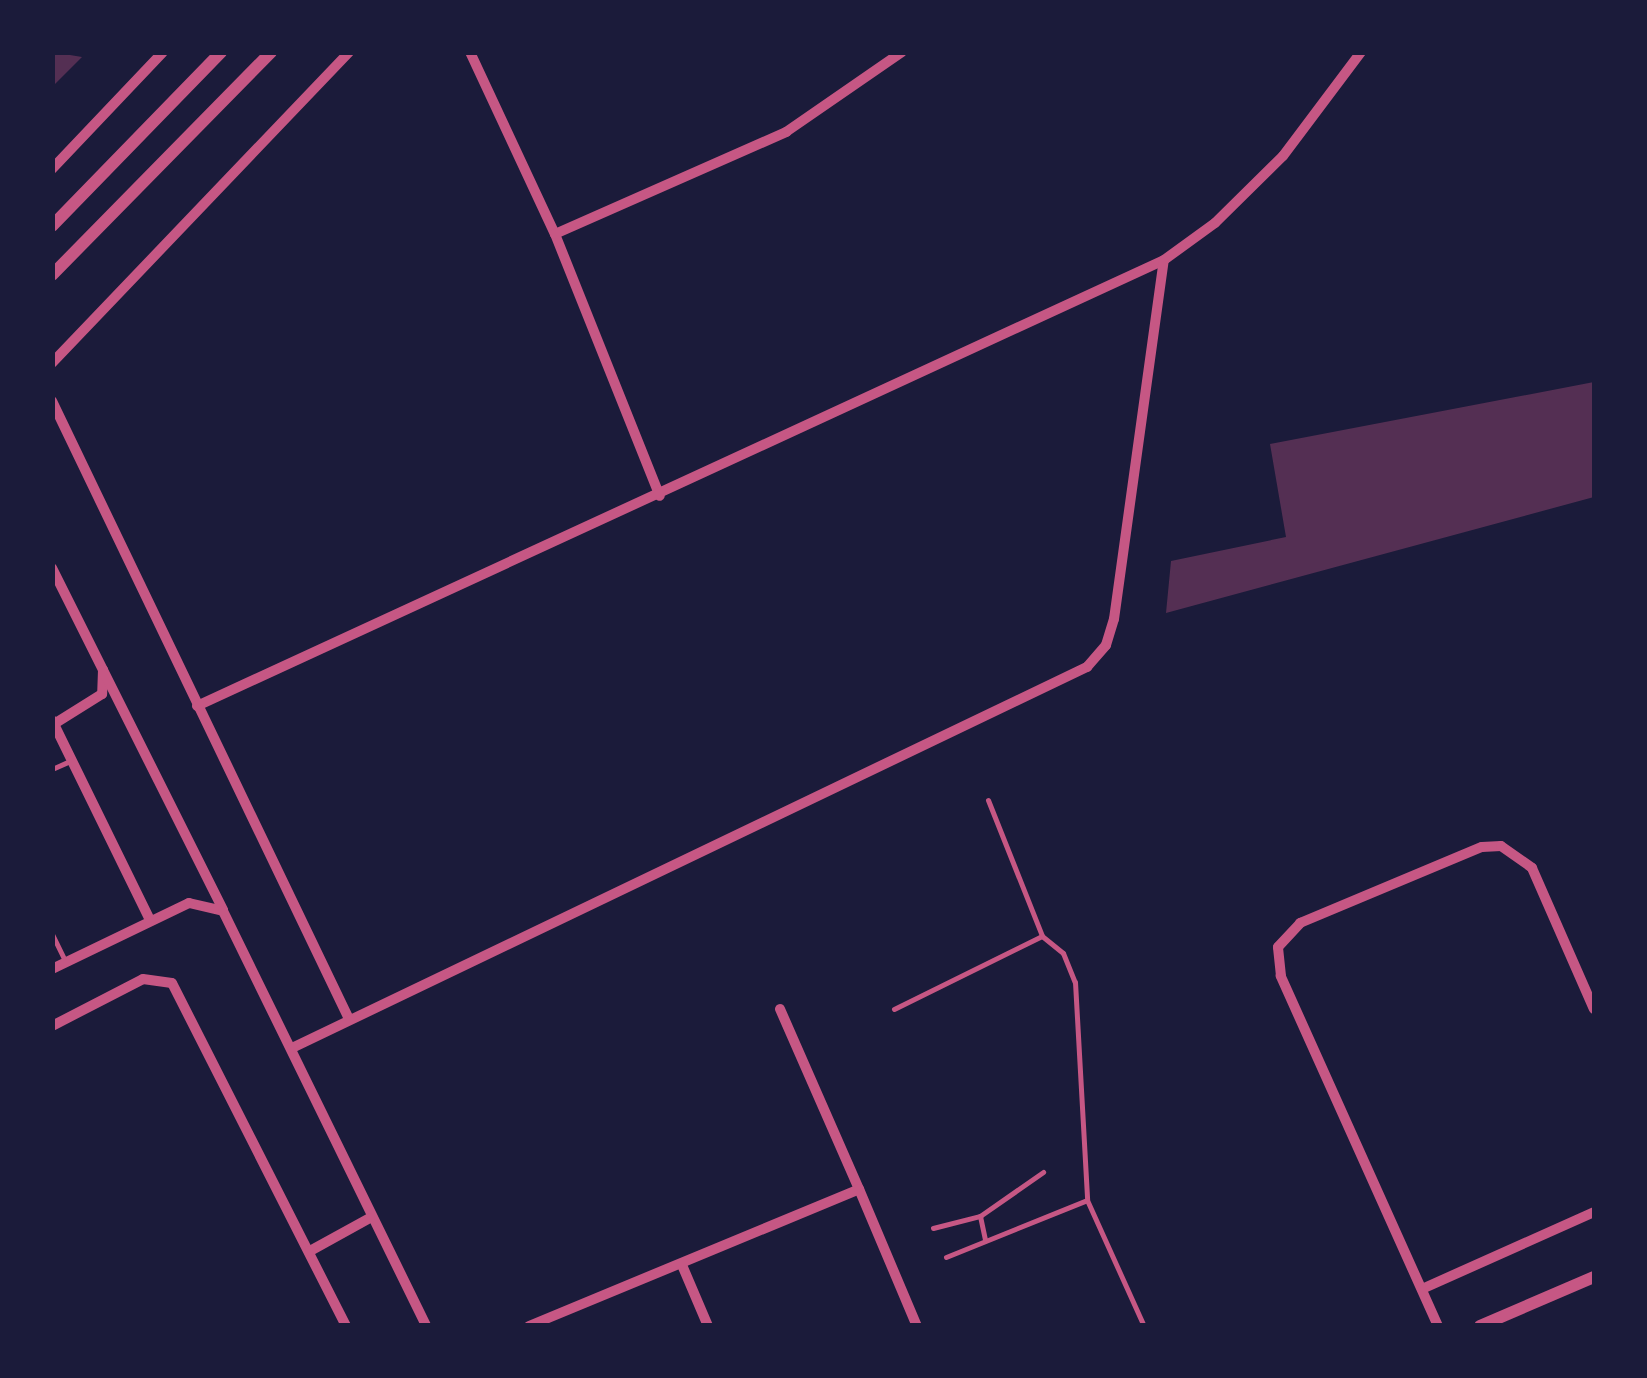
<!DOCTYPE html>
<style>
body{margin:0}
#map{position:relative;width:1647px;height:1378px;overflow:hidden;background:#1b1b3a;font-family:Lato,sans-serif}
div>[style]{position:absolute}
.building>*{inset:0;background:#542f53}
.service>*{height:5px;margin:-2.5px;padding:0 2.5px;transform-origin:2.5px;border-radius:2.5px;background:#c65784}
.minor>*{height:10px;margin:-5px;padding:0 5px;transform-origin:5px;border-radius:5px;background:#c65784}
.tertiary>*{height:12px;margin:-6px;padding:0 6px;transform-origin:6px;border-radius:6px;background:#c65784}
span{translate:-50% -50%;white-space:nowrap;text-align:center;line-height:1.15;-webkit-text-stroke:8px #1b1b3a;paint-order:stroke}
.frame{position:absolute;inset:0;border:55px solid #1b1b3a;pointer-events:none}
</style>
<div id="map">
<div class="building">
<div style="clip-path:polygon(52px 52px,82px 57px,52px 87px)"></div>
<div style="clip-path:polygon(1594px 382px,1594px 497px,1166px 613px,1171px 561px,1286px 537px,1270px 444px)"></div>
</div>
<div class="service">
<div style="left:52px;top:769px;width:20px;rotate:-24deg"></div>
<div style="left:988px;top:800px;width:146px;rotate:68.3deg"></div>
<div style="left:52px;top:934px;width:32px;rotate:64deg"></div>
<div style="left:894px;top:1009px;width:165px;rotate:-26.3deg"></div>
<div style="left:1042px;top:936px;width:27px;rotate:39deg"></div>
<div style="left:1063px;top:953px;width:31px;rotate:68deg"></div>
<div style="left:1075px;top:982px;width:218px;rotate:86.8deg"></div>
<div style="left:1087px;top:1200px;width:138px;rotate:65.7deg"></div>
<div style="left:980px;top:1216px;width:25px;rotate:78deg"></div>
<div style="left:933px;top:1228px;width:49px;rotate:-14.3deg"></div>
<div style="left:980px;top:1216px;width:77px;rotate:-34.9deg"></div>
<div style="left:946px;top:1257px;width:152px;rotate:-22deg"></div>
</div>
<div class="minor">
<div style="left:470px;top:52px;width:201px;rotate:65deg"></div>
<div style="left:555px;top:234px;width:282px;rotate:68.2deg"></div>
<div style="left:52px;top:169px;width:161px;rotate:-46.5deg"></div>
<div style="left:555px;top:234px;width:253px;rotate:-23.8deg"></div>
<div style="left:786px;top:132px;width:141px;rotate:-34.6deg"></div>
<div style="left:52px;top:363px;width:430px;rotate:-46.3deg"></div>
<div style="left:52px;top:401px;width:686px;rotate:64.33deg"></div>
<div style="left:52px;top:568px;width:114px;rotate:63.4deg"></div>
<div style="left:103px;top:670px;width:24px;rotate:92deg"></div>
<div style="left:102px;top:694px;width:57px;rotate:148deg"></div>
<div style="left:103px;top:670px;width:268px;rotate:63.4deg"></div>
<div style="left:197px;top:706px;width:1065px;rotate:-24.76deg"></div>
<div style="left:1164px;top:260px;width:63px;rotate:-36deg"></div>
<div style="left:1215px;top:223px;width:95px;rotate:-44.6deg"></div>
<div style="left:1283px;top:156px;width:130px;rotate:-53.1deg"></div>
<div style="left:52px;top:720px;width:220px;rotate:63.9deg"></div>
<div style="left:52px;top:969px;width:152px;rotate:-25.7deg"></div>
<div style="left:189px;top:903px;width:35px;rotate:13deg"></div>
<div style="left:223px;top:911px;width:462px;rotate:63.9deg"></div>
<div style="left:780px;top:1009px;width:197px;rotate:66.3deg"></div>
<div style="left:52px;top:1026px;width:102px;rotate:-27.3deg"></div>
<div style="left:143px;top:979px;width:29px;rotate:8deg"></div>
<div style="left:172px;top:983px;width:385px;rotate:63.1deg"></div>
<div style="left:292px;top:1048px;width:882px;rotate:-25.61deg"></div>
<div style="left:1087px;top:667px;width:29px;rotate:-49deg"></div>
<div style="left:1106px;top:645px;width:27px;rotate:-73deg"></div>
<div style="left:1114px;top:619px;width:362px;rotate:-82.1deg"></div>
<div style="left:310px;top:1251px;width:68px;rotate:-28.8deg"></div>
<div style="left:682px;top:1265px;width:66px;rotate:66.9deg"></div>
<div style="left:1422px;top:1289px;width:188px;rotate:-24.1deg"></div>
<div style="left:529px;top:1326px;width:357px;rotate:-22.5deg"></div>
<div style="left:859px;top:1189px;width:149px;rotate:67.1deg"></div>
<div style="left:1438px;top:1326px;width:384px;rotate:-114.2deg"></div>
<div style="left:1281px;top:976px;width:29px;rotate:-96deg"></div>
<div style="left:1278px;top:947px;width:33px;rotate:-47deg"></div>
<div style="left:1300px;top:923px;width:197px;rotate:-22.7deg"></div>
<div style="left:1482px;top:847px;width:19px;rotate:-3deg"></div>
<div style="left:1501px;top:846px;width:38px;rotate:35deg"></div>
<div style="left:1532px;top:868px;width:154px;rotate:66.3deg"></div>
</div>
<div class="tertiary">
<div style="left:52px;top:226px;width:243px;rotate:-45.8deg"></div>
<div style="left:52px;top:275px;width:313px;rotate:-45.5deg"></div>
<div style="left:1480px;top:1326px;width:124px;rotate:-23.3deg"></div>
</div>
<div class="frame"></div>
</div>
